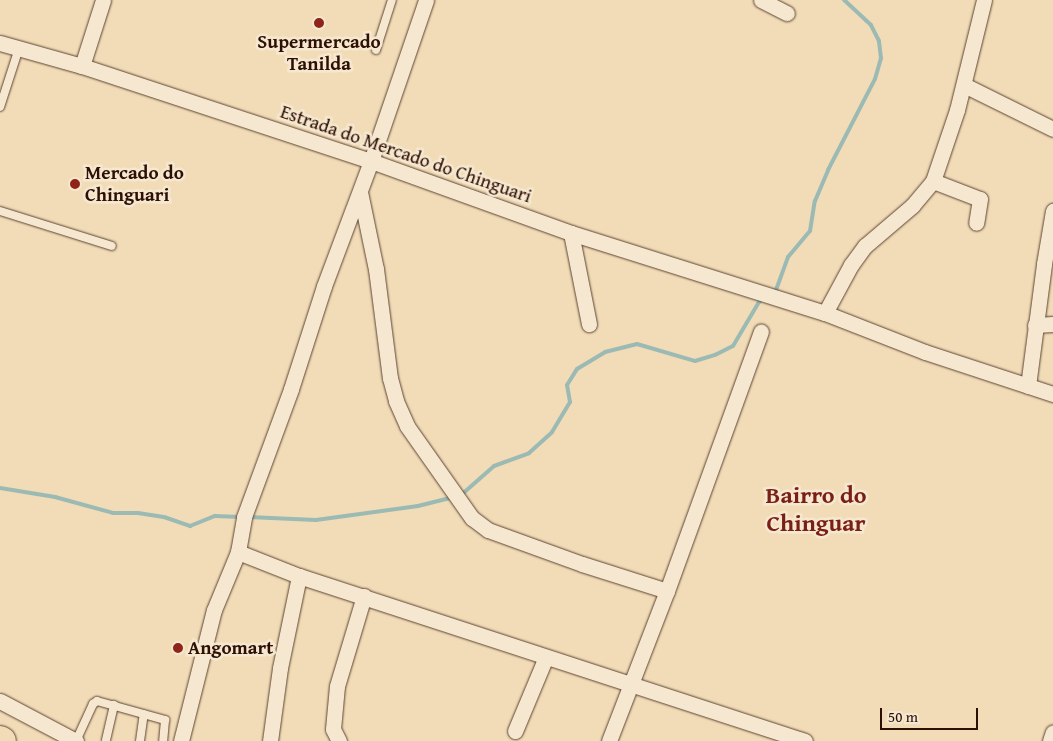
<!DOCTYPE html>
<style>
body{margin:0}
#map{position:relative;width:1053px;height:741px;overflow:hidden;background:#f1dcb7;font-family:"Gentium Book Plus",serif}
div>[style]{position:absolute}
.stream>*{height:4px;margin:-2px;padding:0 2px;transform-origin:2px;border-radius:2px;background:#9cbab4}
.roads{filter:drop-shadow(0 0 1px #5e4231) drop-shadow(0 0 1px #5e4231)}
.lane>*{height:8px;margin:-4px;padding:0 4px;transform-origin:4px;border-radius:4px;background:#f6e8d0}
.street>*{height:15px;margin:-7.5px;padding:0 7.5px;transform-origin:7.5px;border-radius:7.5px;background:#f6e8d0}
.highway>*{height:28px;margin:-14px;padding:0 14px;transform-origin:14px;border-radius:14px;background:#f1dcb7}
.dots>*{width:14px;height:14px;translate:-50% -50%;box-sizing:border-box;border:2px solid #f6e8d0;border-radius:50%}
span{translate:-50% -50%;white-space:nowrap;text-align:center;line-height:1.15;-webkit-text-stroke:5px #f6e8d0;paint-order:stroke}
.poi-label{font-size:19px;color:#2d0f04;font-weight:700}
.left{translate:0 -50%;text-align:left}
.street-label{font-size:19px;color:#2d0f04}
.district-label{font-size:24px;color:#7a1f14;font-weight:700}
.scale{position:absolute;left:880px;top:708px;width:98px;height:22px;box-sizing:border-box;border:2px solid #2d0f04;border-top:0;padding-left:6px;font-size:15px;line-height:18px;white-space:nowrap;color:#2d0f04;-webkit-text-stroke:4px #f6e8d0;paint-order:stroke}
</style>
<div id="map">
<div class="stream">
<div style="left:773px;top:292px;width:4px;rotate:-34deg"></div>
<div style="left:776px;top:290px;width:35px;rotate:-70deg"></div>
<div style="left:788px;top:257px;width:34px;rotate:-50deg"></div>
<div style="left:810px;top:231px;width:30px;rotate:-81deg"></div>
<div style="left:815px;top:201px;width:34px;rotate:-67deg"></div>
<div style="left:828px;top:170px;width:102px;rotate:-62.7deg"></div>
<div style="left:875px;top:79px;width:22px;rotate:-74deg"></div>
<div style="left:881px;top:58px;width:17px;rotate:-97deg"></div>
<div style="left:879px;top:41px;width:18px;rotate:-117deg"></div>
<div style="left:871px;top:25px;width:37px;rotate:-137deg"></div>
<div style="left:0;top:488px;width:56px;rotate:9.3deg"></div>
<div style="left:55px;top:497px;width:60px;rotate:15.4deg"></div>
<div style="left:113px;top:513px;width:25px"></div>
<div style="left:138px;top:513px;width:26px;rotate:9deg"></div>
<div style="left:164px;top:517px;width:28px;rotate:19deg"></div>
<div style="left:190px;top:526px;width:27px;rotate:-22deg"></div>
<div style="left:215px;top:516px;width:26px;rotate:2deg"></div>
<div style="left:460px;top:496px;width:45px;rotate:-41.4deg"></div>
<div style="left:494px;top:466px;width:37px;rotate:-20deg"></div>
<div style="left:529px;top:453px;width:31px;rotate:-42deg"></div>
<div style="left:552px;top:432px;width:35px;rotate:-59deg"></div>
<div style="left:570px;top:402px;width:17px;rotate:-100deg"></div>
<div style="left:567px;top:385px;width:19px;rotate:-58deg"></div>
<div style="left:577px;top:369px;width:33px;rotate:-31deg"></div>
<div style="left:605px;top:352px;width:33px;rotate:-14deg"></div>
<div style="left:637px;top:344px;width:60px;rotate:16.3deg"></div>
<div style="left:695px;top:361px;width:21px;rotate:-17deg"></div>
<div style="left:715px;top:355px;width:20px;rotate:-27deg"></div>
<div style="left:733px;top:346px;width:51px;rotate:-59.4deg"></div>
<div style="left:759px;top:302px;width:7px;rotate:-34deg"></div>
<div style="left:248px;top:517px;width:68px;rotate:2.5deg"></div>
<div style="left:316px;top:520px;width:103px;rotate:-7.8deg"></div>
<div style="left:418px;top:506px;width:37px;rotate:-14deg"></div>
</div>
<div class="roads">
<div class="lane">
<div style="left:376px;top:50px;width:52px;rotate:-72.3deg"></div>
<div style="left:0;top:107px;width:62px;rotate:-72.1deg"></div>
<div style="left:0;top:211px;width:117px;rotate:17.4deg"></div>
<div style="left:106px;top:740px;width:36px;rotate:-77deg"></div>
<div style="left:76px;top:741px;width:41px;rotate:-65.3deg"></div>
<div style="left:93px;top:704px;width:5px;rotate:-37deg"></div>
<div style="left:97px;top:701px;width:71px;rotate:15.6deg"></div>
<div style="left:165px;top:720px;width:21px;rotate:95deg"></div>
<div style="left:140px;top:741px;width:27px;rotate:-82deg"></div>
</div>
<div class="street">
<div style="left:761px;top:0;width:29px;rotate:27deg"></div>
<div style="left:0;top:43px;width:85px;rotate:15.7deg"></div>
<div style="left:82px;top:66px;width:304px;rotate:18.2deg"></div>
<div style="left:371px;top:161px;width:213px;rotate:19.8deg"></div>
<div style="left:571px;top:233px;width:266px;rotate:17.5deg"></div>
<div style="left:825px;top:313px;width:107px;rotate:21.3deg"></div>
<div style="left:925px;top:352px;width:135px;rotate:18.2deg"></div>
<div style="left:82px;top:66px;width:69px;rotate:-72.3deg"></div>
<div style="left:964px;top:85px;width:99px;rotate:26.3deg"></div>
<div style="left:933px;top:181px;width:50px;rotate:21deg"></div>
<div style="left:980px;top:199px;width:24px;rotate:99deg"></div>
<div style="left:360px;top:192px;width:79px;rotate:78.3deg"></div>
<div style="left:376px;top:269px;width:110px;rotate:82.7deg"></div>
<div style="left:390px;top:378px;width:24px;rotate:75deg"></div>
<div style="left:396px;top:401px;width:27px;rotate:66deg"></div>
<div style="left:407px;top:426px;width:113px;rotate:54.8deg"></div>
<div style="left:472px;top:518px;width:20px;rotate:37deg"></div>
<div style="left:488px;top:530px;width:100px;rotate:19.9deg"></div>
<div style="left:582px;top:564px;width:89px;rotate:17.6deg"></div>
<div style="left:571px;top:233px;width:93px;rotate:78.8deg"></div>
<div style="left:825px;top:313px;width:55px;rotate:-61.6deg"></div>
<div style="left:851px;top:265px;width:24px;rotate:-54deg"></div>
<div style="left:865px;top:246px;width:62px;rotate:-40.4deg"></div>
<div style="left:912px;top:206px;width:33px;rotate:-50deg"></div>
<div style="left:933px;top:181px;width:75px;rotate:-71.3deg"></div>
<div style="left:957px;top:110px;width:113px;rotate:-76.2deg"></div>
<div style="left:1035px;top:325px;width:18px;rotate:-3deg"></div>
<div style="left:1028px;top:386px;width:123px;rotate:-82.5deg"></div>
<div style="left:1044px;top:264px;width:54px;rotate:-80.4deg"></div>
<div style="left:238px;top:552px;width:66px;rotate:21.5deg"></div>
<div style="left:299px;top:576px;width:532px;rotate:18.06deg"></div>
<div style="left:0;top:701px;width:86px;rotate:27.8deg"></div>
<div style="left:515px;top:731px;width:80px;rotate:-67.3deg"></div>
<div style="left:181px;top:741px;width:135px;rotate:-75.9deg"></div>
<div style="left:214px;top:610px;width:63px;rotate:-67.5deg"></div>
<div style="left:238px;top:552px;width:36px;rotate:-80deg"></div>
<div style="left:244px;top:517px;width:136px;rotate:-69.8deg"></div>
<div style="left:291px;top:389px;width:108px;rotate:-72.2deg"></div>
<div style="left:324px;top:286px;width:134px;rotate:-69.4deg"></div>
<div style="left:371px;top:161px;width:170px;rotate:-71.1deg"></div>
<div style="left:270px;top:741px;width:74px;rotate:-82.2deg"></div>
<div style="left:280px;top:668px;width:94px;rotate:-78.3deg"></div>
<div style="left:339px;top:741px;width:13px;rotate:-117deg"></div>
<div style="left:333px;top:729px;width:43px;rotate:-84.7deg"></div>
<div style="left:337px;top:686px;width:94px;rotate:-73.3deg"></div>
<div style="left:609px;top:741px;width:161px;rotate:-68.9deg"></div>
<div style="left:667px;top:591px;width:276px;rotate:-70.1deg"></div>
<div style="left:1050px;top:741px;width:9px;rotate:-72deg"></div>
</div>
<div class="highway">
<div style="left:0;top:740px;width:2px;rotate:27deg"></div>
</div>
</div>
<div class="dots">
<div style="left:319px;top:23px;background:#8f2418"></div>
<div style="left:75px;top:184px;background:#8f2418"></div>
<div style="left:178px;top:648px;background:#8f2418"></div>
</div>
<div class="poi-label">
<span style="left:319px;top:53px">Supermercado<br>Tanilda</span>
<span class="left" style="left:85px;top:184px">Mercado do<br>Chinguari</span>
<span class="left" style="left:188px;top:648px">Angomart</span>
</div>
<div class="street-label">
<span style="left:406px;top:154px;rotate:19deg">Estrada do Mercado do Chinguari</span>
</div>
<div class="district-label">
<span style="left:816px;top:509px">Bairro do<br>Chinguar</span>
</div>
<div class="scale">50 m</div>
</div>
